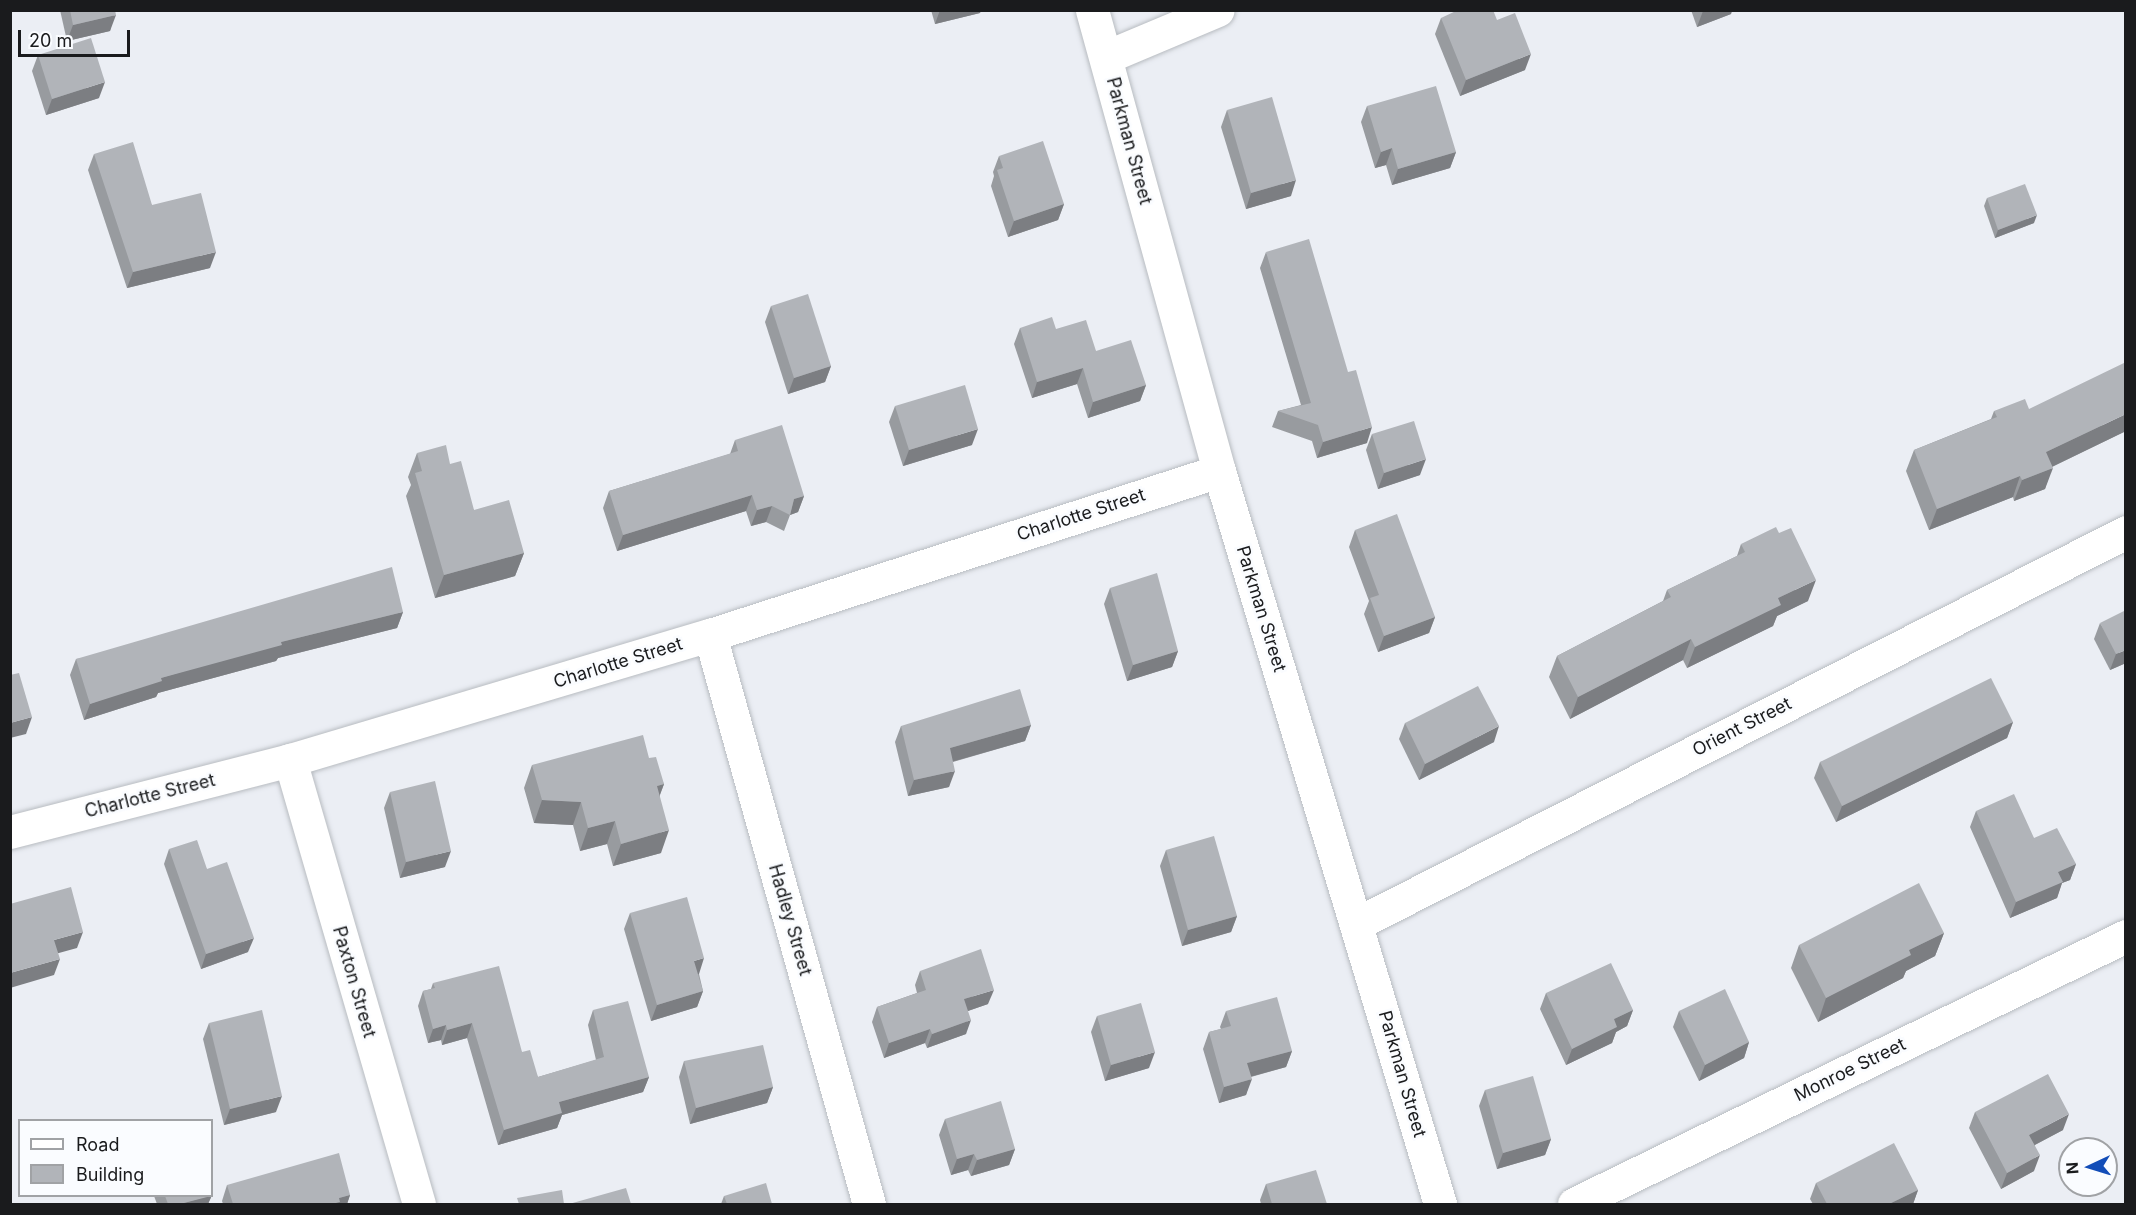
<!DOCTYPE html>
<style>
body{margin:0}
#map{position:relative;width:2136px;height:1215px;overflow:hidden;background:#ebeef4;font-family:Inter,sans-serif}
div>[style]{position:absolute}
.roads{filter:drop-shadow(0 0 2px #b8bcc1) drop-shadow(0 0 2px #b8bcc1)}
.minor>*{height:33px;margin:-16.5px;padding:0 16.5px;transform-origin:16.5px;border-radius:16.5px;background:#fff}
.wall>*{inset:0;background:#989b9f}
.shaded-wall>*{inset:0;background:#7c7e82}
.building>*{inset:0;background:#b1b4b9}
span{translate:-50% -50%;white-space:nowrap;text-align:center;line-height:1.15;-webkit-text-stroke:5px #fafcff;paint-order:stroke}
.street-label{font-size:18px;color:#1a1b1d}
.frame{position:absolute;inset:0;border:12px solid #1a1b1d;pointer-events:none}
.legend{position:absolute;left:18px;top:1119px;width:195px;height:78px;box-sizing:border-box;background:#fafcff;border:2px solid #a0a2a5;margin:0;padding:8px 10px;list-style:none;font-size:18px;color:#1a1b1d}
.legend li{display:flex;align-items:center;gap:12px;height:30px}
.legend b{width:30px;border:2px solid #a0a2a5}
.north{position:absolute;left:2058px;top:1137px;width:60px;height:60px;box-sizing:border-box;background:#fafcff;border:2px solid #a0a2a5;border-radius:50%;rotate:266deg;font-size:16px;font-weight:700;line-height:24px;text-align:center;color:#1a1b1d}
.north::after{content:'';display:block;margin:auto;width:21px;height:27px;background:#124db8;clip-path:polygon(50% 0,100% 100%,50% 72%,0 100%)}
.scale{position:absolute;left:18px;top:30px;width:112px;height:27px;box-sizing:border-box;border:3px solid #1a1b1d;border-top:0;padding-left:8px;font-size:18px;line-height:21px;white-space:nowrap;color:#1a1b1d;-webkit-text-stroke:4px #fafcff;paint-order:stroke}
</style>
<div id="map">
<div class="roads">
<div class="minor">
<div style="left:1092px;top:10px;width:478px;rotate:74.6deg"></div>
<div style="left:1219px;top:471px;width:766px;rotate:73.22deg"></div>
<div style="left:1106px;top:57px;width:121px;rotate:-22.8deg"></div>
<div style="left:710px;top:635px;width:591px;rotate:74.39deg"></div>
<div style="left:290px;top:760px;width:462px;rotate:73.8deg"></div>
<div style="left:10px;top:832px;width:289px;rotate:-14.4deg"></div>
<div style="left:290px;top:760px;width:438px;rotate:-16.6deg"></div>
<div style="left:710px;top:635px;width:535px;rotate:-17.86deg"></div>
<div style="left:1358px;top:923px;width:862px;rotate:-26.98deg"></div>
<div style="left:1574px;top:1204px;width:614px;rotate:-25.9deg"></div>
</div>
</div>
<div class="wall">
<div style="clip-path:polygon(60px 10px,115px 10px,110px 31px,67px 41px)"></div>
<div style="clip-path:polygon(931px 10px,981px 10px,980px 13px,935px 24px)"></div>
<div style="clip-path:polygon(1691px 10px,1732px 10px,1731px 14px,1697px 27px)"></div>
<div style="clip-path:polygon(1441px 18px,1497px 20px,1525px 70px,1460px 96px,1435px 34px)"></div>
<div style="clip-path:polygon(38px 55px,99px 98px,46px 115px,32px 71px)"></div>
<div style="clip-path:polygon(1367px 106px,1456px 152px,1450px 168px,1392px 185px,1386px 165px,1375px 168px,1361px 122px)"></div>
<div style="clip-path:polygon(1227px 110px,1291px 196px,1246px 209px,1221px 127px)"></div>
<div style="clip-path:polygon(94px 154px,152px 205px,210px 268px,127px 288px,88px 170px)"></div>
<div style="clip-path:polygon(999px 156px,1064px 204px,1058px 220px,1008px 237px,991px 186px,994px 176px,993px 172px)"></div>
<div style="clip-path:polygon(1987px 198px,2034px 223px,1995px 238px,1984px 206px)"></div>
<div style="clip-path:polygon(1266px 252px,1367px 443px,1317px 458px,1312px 441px,1272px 427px,1278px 411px,1301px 405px,1260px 268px)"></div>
<div style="clip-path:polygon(771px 306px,831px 366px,825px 382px,788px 394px,765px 322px)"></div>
<div style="clip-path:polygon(1020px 328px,1056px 329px,1096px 351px,1146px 385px,1140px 401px,1088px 418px,1077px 384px,1032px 398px,1014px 344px)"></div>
<div style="clip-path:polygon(895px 406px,972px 445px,903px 466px,889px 422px)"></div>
<div style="clip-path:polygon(2029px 409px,2126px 431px,2052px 467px,2045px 489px,2014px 501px,2013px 497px,1929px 530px,1906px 471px,1914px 450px,1991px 419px,1994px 411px)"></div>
<div style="clip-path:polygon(1372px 434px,1420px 475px,1378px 489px,1366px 450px)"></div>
<div style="clip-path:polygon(735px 440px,804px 496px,798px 512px,790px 515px,784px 531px,766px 522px,751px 526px,746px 511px,617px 551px,603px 508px,609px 491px,730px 454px)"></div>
<div style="clip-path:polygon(417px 453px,474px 510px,524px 553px,515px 576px,435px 598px,406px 496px,411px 485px,408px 477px)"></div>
<div style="clip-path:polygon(1355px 530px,1435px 617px,1429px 633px,1378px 652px,1364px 614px,1369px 601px,1349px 547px)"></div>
<div style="clip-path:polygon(1741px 544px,1808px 601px,1777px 616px,1773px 626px,1687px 668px,1683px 660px,1570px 719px,1549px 677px,1557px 656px,1663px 601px,1667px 590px,1737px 556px)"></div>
<div style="clip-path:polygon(1110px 588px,1178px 651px,1172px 667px,1127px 681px,1104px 604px)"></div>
<div style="clip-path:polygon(403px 612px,397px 628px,278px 658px,276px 661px,158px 693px,156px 697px,84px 720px,70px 675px,76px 659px)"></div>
<div style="clip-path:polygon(2100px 623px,2126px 663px,2110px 670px,2094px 639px)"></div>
<div style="clip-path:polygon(2013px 722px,2007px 738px,1836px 822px,1814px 778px,1820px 762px)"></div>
<div style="clip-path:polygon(1405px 723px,1494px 742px,1419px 780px,1399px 739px)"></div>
<div style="clip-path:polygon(1031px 725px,1025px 741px,953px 762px,949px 787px,908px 796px,895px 742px,901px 726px)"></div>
<div style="clip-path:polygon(649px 758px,664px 784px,660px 795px,661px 853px,613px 866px,607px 844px,580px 851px,573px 825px,534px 823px,524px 788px,532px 765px)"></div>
<div style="clip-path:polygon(390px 792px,445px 867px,400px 878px,384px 808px)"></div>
<div style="clip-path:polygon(1976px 811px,2034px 838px,2076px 864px,2070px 880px,2062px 883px,2057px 898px,2010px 918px,1970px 827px)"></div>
<div style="clip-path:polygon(169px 849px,207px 869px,248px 952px,201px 969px,164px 864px)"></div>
<div style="clip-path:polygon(1166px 850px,1237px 916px,1231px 932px,1182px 946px,1160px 866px)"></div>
<div style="clip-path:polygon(630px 913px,699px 974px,703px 991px,697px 1007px,651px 1021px,624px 929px)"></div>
<div style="clip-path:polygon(1944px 933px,1935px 956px,1906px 971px,1903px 978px,1818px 1022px,1791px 968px,1799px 945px)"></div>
<div style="clip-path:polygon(920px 971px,988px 1004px,968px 1011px,966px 1034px,927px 1048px,925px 1043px,884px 1058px,872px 1022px,877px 1007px,917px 993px,915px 985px)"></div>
<div style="clip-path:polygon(433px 983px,522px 1052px,538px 1077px,596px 1060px,588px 1025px,593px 1010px,649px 1077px,643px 1092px,562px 1115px,557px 1128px,498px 1145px,467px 1038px,442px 1045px,441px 1040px,428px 1043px,418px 1006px,423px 991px,431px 989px)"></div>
<div style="clip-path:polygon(1546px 993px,1633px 1010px,1627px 1026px,1616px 1032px,1612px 1043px,1566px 1065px,1540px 1009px)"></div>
<div style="clip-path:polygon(1226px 1011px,1292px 1051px,1286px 1067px,1251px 1077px,1246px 1095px,1219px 1103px,1203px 1049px,1209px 1032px,1221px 1029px,1220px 1027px)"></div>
<div style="clip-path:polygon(1679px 1011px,1749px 1042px,1744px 1058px,1699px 1081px,1673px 1027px)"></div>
<div style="clip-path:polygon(1097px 1016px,1149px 1068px,1105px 1081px,1091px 1032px)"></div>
<div style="clip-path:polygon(209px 1023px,276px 1112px,224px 1125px,203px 1039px)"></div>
<div style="clip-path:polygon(684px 1061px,773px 1087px,767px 1103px,690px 1124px,679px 1077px)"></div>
<div style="clip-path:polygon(1485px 1090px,1551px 1139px,1545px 1155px,1497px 1169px,1479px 1106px)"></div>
<div style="clip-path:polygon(1975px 1112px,2063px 1130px,2035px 1145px,2034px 1171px,2001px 1189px,1969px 1128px)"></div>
<div style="clip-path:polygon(945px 1119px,1015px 1149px,1009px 1165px,971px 1176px,968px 1170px,951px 1175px,939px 1135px)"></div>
<div style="clip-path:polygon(1816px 1183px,1918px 1190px,1913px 1204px,1813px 1204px,1810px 1199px)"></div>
<div style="clip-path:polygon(1266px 1184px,1327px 1204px,1261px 1204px,1260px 1200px)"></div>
<div style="clip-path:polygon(227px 1185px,350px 1195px,347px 1204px,223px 1204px,222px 1201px)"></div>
<div style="clip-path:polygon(212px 1195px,208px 1204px,157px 1204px,154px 1196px)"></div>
<div style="clip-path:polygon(724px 1196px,772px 1204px,721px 1204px)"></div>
</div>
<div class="shaded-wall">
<div style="clip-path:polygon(940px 10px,981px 10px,980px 13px,935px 24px)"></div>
<div style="clip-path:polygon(1732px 10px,1731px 14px,1697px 27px,1703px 11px)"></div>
<div style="clip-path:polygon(116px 15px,110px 31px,67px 41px,73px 25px)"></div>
<div style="clip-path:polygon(1531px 54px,1525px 70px,1460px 96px,1466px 80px)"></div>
<div style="clip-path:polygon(105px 82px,99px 98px,46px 115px,52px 99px)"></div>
<div style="clip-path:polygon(1392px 148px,1386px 165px,1375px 168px,1381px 152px)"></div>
<div style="clip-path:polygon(1456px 152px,1450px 168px,1392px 185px,1398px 169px)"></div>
<div style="clip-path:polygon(1296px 180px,1291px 196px,1246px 209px,1251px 193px)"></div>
<div style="clip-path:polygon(1064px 204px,1058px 220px,1008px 237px,1014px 221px)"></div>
<div style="clip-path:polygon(2037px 215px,2034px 223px,1995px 238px,1998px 230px)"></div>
<div style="clip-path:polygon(216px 252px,210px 268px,127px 288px,133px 272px)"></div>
<div style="clip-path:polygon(831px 366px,825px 382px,788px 394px,794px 378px)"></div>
<div style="clip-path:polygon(1083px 368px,1077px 384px,1032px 398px,1037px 382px)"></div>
<div style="clip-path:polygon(1146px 385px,1140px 401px,1088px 418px,1093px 402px)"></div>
<div style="clip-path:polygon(2126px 414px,2126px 431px,2039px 473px,2046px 452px)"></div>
<div style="clip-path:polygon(1372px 427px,1367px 443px,1317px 458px,1323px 442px)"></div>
<div style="clip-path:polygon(978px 429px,972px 445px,903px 466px,909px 450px)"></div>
<div style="clip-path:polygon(1426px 459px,1420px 475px,1378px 489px,1384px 473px)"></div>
<div style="clip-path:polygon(2053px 468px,2045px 489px,2014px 501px,2022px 480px)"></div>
<div style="clip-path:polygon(2020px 476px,2013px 497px,1929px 530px,1937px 509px)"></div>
<div style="clip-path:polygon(752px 495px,746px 511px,617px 551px,623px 535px)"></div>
<div style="clip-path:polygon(804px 496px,798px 512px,790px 515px,794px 499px)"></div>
<div style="clip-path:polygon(772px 506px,766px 522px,751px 526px,757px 510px)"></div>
<div style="clip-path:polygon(524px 553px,515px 576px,435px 598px,444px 575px)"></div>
<div style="clip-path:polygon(1816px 580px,1808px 601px,1777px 616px,1773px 626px,1687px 668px,1695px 647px,1778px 598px)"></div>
<div style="clip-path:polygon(403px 612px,397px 628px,278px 658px,276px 661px,158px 693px,156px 697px,84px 720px,90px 704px,161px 678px,281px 642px)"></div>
<div style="clip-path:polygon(1435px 617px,1429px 633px,1378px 652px,1384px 636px)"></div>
<div style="clip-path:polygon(1691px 639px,1683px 660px,1570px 719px,1578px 697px)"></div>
<div style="clip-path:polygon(2126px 650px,2126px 663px,2110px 670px,2116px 654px)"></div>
<div style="clip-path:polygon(1178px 651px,1172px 667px,1127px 681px,1133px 665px)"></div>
<div style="clip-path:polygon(32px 717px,26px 734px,10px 738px,10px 723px)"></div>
<div style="clip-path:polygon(2013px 722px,2007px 738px,1836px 822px,1842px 806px)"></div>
<div style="clip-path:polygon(1031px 725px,1025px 741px,944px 764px,950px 748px)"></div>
<div style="clip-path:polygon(1499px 726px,1494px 742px,1419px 780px,1425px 764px)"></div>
<div style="clip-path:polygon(955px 771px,949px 787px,908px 796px,914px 780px)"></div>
<div style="clip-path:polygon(664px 784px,655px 807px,657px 786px)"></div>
<div style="clip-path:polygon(542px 800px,581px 802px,573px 825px,534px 823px)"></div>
<div style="clip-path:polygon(615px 821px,607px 844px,580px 851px,588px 828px)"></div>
<div style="clip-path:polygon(669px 830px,661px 853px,613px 866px,621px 844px)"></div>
<div style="clip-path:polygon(451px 851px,445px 867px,400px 878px,406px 862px)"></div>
<div style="clip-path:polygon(2076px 864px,2070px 880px,2062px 883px,2057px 898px,2010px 918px,2016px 902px,2058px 872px)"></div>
<div style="clip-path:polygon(1237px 916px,1231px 932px,1182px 946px,1188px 930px)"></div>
<div style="clip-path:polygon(83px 932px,77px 948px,48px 956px,54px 940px)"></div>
<div style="clip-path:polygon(1944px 933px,1935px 956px,1906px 971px,1903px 978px,1818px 1022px,1826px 998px,1909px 950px)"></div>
<div style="clip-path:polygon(254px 938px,248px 952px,201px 969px,206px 954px)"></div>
<div style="clip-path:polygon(704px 958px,699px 974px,688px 977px,694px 961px)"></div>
<div style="clip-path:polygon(60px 959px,54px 975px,10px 988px,10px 973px)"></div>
<div style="clip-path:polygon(994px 990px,988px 1004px,959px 1014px,964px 999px)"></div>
<div style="clip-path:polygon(703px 991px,697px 1007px,651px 1021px,657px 1005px)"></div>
<div style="clip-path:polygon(1633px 1010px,1627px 1026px,1616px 1032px,1612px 1043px,1566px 1065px,1572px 1049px,1614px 1019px)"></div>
<div style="clip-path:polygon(971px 1020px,966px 1034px,927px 1048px,932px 1034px)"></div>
<div style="clip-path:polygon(472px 1023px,467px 1038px,442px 1045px,447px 1030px)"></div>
<div style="clip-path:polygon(446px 1025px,441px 1040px,428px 1043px,433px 1029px)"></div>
<div style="clip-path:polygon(930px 1029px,925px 1043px,884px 1058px,889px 1043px)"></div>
<div style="clip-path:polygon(1749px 1042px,1744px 1058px,1699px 1081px,1705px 1065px)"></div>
<div style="clip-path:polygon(1292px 1051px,1286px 1067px,1242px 1079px,1247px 1063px)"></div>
<div style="clip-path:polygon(1155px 1052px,1149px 1068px,1105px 1081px,1111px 1065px)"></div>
<div style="clip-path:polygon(649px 1077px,643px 1092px,562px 1115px,557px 1128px,498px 1145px,504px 1130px,559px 1102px)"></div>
<div style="clip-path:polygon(1252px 1079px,1246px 1095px,1219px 1103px,1224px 1087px)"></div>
<div style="clip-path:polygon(773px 1087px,767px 1103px,690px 1124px,696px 1108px)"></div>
<div style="clip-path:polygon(282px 1096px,276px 1112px,224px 1125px,230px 1109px)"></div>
<div style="clip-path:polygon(2069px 1114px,2063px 1130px,2023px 1151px,2029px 1135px)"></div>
<div style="clip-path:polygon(1551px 1139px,1545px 1155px,1497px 1169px,1503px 1153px)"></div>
<div style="clip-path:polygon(1015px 1149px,1009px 1165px,971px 1176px,977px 1160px)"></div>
<div style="clip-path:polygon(974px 1154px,968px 1170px,951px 1175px,957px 1159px)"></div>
<div style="clip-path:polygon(2040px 1155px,2034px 1171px,2001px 1189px,2007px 1173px)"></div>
<div style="clip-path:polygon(1918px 1190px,1913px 1204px,1889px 1204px)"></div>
<div style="clip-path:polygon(212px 1195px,208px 1204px,180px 1204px)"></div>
<div style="clip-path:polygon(350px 1195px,347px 1204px,333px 1204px,339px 1198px)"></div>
</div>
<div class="building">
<div style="clip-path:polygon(70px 10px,115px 10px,116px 15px,73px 25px)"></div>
<div style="clip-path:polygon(1458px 10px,1493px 10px,1497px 20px,1515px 13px,1531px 54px,1466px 80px,1441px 18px)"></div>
<div style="clip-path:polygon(91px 38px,105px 82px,52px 99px,38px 55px)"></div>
<div style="clip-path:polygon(1436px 86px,1456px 152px,1398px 169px,1392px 148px,1381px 152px,1367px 106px)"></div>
<div style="clip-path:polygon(1272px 97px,1296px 180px,1251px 193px,1227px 110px)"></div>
<div style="clip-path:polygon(1043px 141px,1064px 204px,1014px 221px,997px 170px,1003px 168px,999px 156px)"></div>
<div style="clip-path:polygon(133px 142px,152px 205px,201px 193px,216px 252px,133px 272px,94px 154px)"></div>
<div style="clip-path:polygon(2025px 184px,2037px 215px,1998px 230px,1987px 198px)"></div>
<div style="clip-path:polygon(1309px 239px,1348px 372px,1356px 370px,1372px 427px,1323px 442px,1318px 425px,1278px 411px,1311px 403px,1266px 252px)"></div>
<div style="clip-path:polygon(808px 294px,831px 366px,794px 378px,771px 306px)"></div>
<div style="clip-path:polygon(1052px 317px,1056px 329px,1086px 320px,1096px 351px,1131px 340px,1146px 385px,1093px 402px,1083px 368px,1037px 382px,1020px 328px)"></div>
<div style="clip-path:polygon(2126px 362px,2126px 414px,2046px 452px,2053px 468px,2022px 480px,2020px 476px,1937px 509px,1914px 450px,1997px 417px,1994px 411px,2025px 399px,2029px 409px)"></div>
<div style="clip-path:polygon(965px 385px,978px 429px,909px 450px,895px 406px)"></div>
<div style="clip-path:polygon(1414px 421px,1426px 459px,1384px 473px,1372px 434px)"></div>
<div style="clip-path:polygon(782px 425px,804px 496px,794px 499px,790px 515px,772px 506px,757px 510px,752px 495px,623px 535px,609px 491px,738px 451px,735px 440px)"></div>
<div style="clip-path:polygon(446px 445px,450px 464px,461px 461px,474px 510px,509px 500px,524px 553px,444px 575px,415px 473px,422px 471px,417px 453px)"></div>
<div style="clip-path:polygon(1397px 514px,1435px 617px,1384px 636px,1370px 598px,1379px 595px,1355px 530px)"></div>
<div style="clip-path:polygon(1776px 527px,1779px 533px,1791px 528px,1816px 580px,1778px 598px,1781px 605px,1695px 647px,1691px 639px,1578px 697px,1557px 656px,1671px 597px,1667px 590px,1745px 552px,1741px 544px)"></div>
<div style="clip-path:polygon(392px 567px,403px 612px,281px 642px,282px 645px,161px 678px,162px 681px,90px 704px,76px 659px)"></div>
<div style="clip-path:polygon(1157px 573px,1178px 651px,1133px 665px,1110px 588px)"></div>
<div style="clip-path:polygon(2126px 610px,2126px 650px,2116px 654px,2100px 623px)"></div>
<div style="clip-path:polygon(19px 673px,32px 717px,10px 723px,10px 675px)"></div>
<div style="clip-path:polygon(1991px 678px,2013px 722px,1842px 806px,1820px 762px)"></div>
<div style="clip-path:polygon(1478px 686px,1499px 726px,1425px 764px,1405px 723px)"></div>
<div style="clip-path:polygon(1020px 689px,1031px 725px,950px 748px,955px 771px,914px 780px,901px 726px)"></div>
<div style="clip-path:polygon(643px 735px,649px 758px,656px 757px,664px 784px,657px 786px,669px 830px,621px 844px,615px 821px,588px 828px,581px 802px,542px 800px,532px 765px)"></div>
<div style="clip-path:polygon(435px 781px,451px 851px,406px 862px,390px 792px)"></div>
<div style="clip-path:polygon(2014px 794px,2034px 838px,2057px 828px,2076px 864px,2058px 872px,2063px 882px,2016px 902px,1976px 811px)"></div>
<div style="clip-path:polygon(1214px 836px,1237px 916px,1188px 930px,1166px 850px)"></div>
<div style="clip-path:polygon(197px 840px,207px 869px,227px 862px,254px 938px,206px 954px,169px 849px)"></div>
<div style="clip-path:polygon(1919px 883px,1944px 933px,1909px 950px,1911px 955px,1826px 998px,1799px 945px)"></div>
<div style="clip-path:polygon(71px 887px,83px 932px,54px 940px,60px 959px,10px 973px,10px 904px)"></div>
<div style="clip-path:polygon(687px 897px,704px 958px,694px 961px,703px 991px,657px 1005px,630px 913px)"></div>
<div style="clip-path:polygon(981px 949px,994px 990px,964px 999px,971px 1020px,932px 1034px,930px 1029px,889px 1043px,877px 1007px,926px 990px,920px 971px)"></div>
<div style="clip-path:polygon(1611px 963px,1633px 1010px,1614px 1019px,1617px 1027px,1572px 1049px,1546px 993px)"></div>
<div style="clip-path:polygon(499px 966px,522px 1052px,530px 1050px,538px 1077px,604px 1057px,593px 1010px,628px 1001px,649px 1077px,559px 1102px,562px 1113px,504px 1130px,472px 1023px,447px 1030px,446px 1025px,433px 1029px,423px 991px,435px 988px,433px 983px)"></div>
<div style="clip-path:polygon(1725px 989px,1749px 1042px,1705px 1065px,1679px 1011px)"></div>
<div style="clip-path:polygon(1277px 997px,1292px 1051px,1247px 1063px,1252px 1079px,1224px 1087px,1209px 1032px,1231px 1026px,1226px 1011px)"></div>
<div style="clip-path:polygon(1141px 1003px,1155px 1052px,1111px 1065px,1097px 1016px)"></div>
<div style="clip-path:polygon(262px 1010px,282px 1096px,230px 1109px,209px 1023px)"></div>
<div style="clip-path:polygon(763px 1045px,773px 1087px,696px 1108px,684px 1061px)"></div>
<div style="clip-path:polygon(2048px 1074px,2069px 1114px,2029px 1135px,2040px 1155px,2007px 1173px,1975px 1112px)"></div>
<div style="clip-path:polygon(1533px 1076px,1551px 1139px,1503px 1153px,1485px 1090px)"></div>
<div style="clip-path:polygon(1001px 1101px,1015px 1149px,977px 1160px,974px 1154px,957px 1159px,945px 1119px)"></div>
<div style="clip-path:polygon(1894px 1143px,1918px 1190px,1889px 1204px,1827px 1204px,1816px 1183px)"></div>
<div style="clip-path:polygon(339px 1153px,350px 1195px,339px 1198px,340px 1202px,332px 1204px,233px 1204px,227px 1185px)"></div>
<div style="clip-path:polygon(1316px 1170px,1327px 1204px,1272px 1204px,1266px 1184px)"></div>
<div style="clip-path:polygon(766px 1183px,772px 1204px,727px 1204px,724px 1196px)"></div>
<div style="clip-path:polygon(626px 1188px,631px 1204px,569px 1204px)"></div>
<div style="clip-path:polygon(562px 1190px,564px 1204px,519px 1204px,517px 1198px)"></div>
<div style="clip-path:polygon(165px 1196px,211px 1196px,180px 1204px,168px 1204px)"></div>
</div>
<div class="street-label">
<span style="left:1129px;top:141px;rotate:75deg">Parkman Street</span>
<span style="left:1081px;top:515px;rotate:-18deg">Charlotte Street</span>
<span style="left:1261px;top:609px;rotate:73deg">Parkman Street</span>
<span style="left:618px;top:663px;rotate:-17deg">Charlotte Street</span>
<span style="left:1742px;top:727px;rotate:-27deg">Orient Street</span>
<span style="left:150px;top:796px;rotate:-14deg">Charlotte Street</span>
<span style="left:790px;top:920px;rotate:74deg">Hadley Street</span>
<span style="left:354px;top:982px;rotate:74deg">Paxton Street</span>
<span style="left:1850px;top:1070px;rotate:-26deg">Monroe Street</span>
<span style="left:1402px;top:1074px;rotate:74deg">Parkman Street</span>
</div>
<div class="frame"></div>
<ul class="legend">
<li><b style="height:8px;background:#fff"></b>Road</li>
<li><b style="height:16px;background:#b1b4b9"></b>Building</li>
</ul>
<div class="north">N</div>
<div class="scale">20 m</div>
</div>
